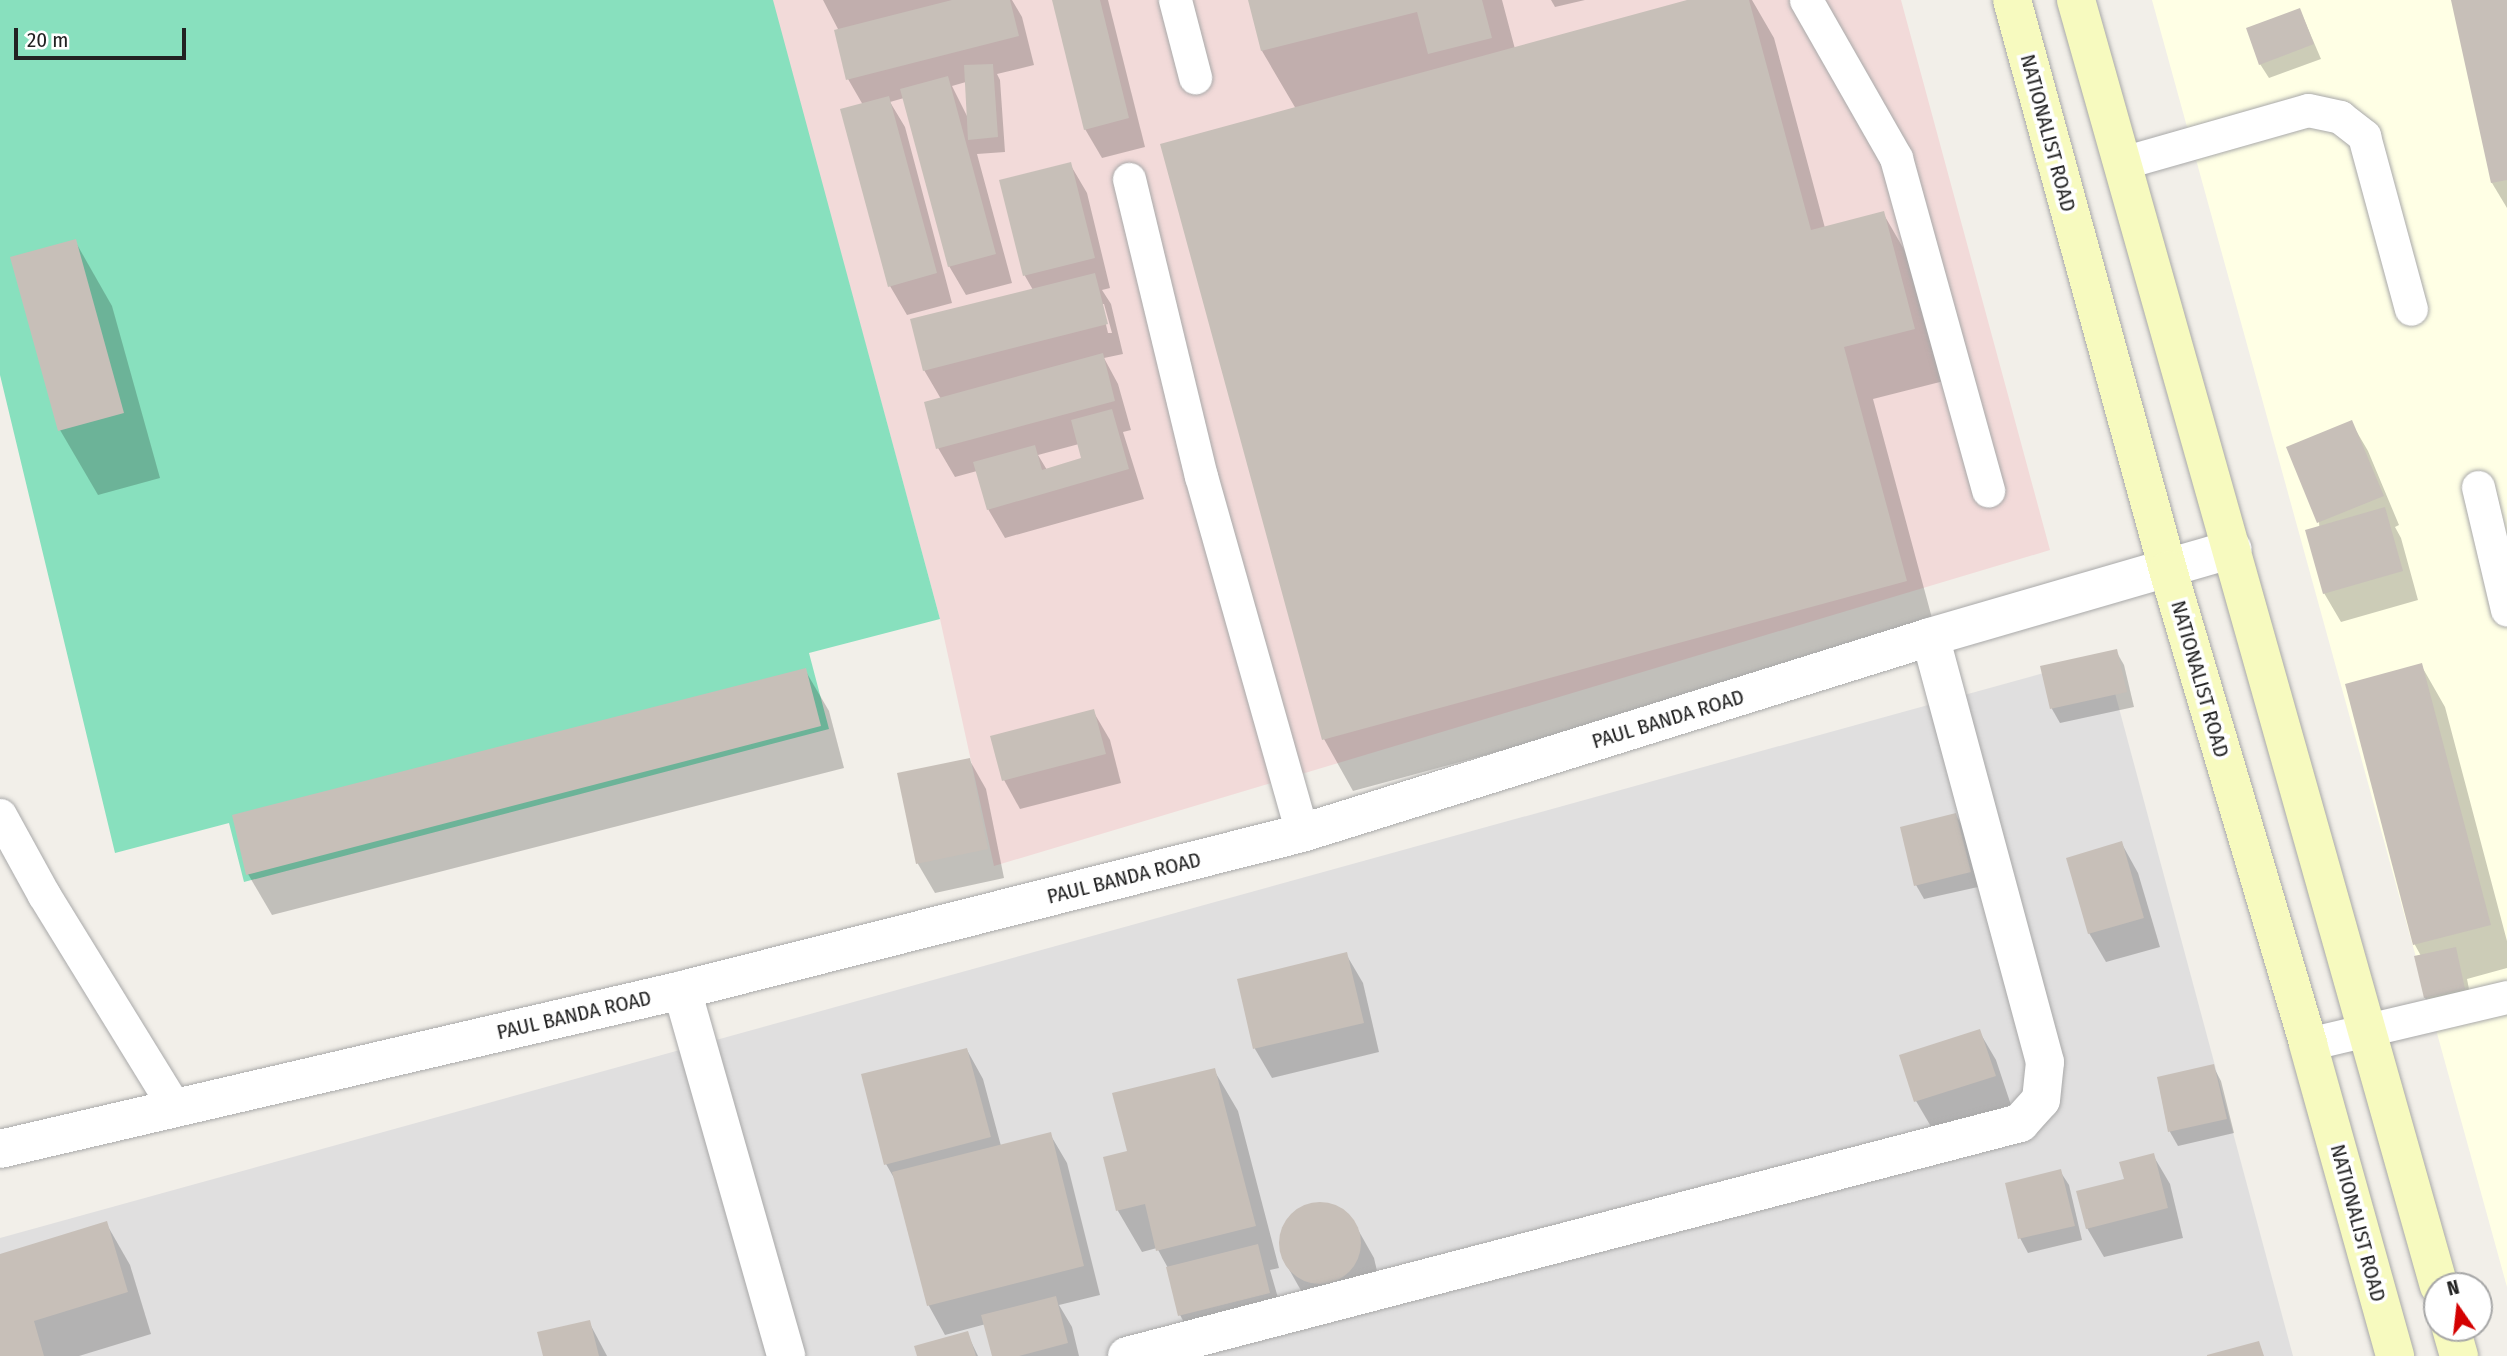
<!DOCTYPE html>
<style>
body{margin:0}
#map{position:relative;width:2507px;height:1356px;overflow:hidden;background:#f2efe9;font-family:"Fira Sans Condensed",sans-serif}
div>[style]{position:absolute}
.residential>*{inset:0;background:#e0dfdf}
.commercial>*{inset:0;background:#f2dad9}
.education>*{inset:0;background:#ffffe5}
.pitch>*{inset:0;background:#88e0be}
.shadow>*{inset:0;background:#0003}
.building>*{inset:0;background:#c7bfb8}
.round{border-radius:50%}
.roads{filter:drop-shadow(0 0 2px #a9a9a9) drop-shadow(0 0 2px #a9a9a9)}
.lane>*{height:33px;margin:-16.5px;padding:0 16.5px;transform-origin:16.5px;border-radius:16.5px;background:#fff}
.street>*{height:38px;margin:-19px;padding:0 19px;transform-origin:19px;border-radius:19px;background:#fff}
.secondary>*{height:38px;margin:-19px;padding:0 19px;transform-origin:19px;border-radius:19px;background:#f7fabf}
span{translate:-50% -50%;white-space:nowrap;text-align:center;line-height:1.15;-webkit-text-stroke:7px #fff;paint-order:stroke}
.street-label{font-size:21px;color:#222}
.north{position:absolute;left:2423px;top:1272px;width:70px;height:70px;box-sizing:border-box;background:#fff;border:2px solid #a7a7a7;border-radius:50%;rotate:346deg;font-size:19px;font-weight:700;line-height:28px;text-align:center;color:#222}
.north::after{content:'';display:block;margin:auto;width:24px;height:32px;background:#d40000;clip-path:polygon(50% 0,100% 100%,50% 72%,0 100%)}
.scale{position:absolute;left:14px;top:28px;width:172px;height:32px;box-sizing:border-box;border:4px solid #222;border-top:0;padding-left:9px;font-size:21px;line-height:24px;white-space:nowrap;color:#222;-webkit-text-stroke:5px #fff;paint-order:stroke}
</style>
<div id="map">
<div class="residential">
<div style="clip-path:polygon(2105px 656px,2293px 1356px,0 1356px,0 1238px)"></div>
</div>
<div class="commercial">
<div style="clip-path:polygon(772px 0,1901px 0,2050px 550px,994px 866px,940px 619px)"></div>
</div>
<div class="education">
<div style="clip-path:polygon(2152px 0,2507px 0,2507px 1287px)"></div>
</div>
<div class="pitch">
<div style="clip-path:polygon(0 0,773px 0,940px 619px,809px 653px,829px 729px,244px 882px,229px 823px,115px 853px,0 375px)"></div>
</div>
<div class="shadow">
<div style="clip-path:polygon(evenodd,823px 0,1012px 0,1022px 17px,1034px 65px,997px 74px,1000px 80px,1005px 152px,977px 154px,1012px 283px,966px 295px,949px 266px,904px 98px,890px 102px,905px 127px,952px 303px,907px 315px,890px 286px,863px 105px,848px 79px,839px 31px,823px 0,966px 82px,968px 116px,967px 116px,952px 86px,966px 82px)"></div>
<div style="clip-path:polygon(1054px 0,1108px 0,1145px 147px,1102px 158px,1085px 129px)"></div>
<div style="clip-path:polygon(1250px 0,1502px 0,1515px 49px,1694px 0,1752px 0,1774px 38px,1825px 228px,1883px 213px,1913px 265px,1944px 381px,1873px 399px,1936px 633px,1353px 791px,1324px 739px,1296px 109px,1262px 51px)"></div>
<div style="clip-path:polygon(1551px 0,1585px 0,1555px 7px)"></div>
<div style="clip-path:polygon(2452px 0,2507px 0,2507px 208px,2492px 183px)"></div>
<div style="clip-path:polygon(2300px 10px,2321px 59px,2269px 78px,2260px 64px)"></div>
<div style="clip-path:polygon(evenodd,1070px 164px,1087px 193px,1110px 288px,1102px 290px,1111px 304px,1123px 354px,1104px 358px,1118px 384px,1131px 430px,1123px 432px,1144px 499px,1005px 538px,988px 509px,977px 471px,955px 477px,938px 448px,941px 399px,924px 370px,1033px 290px,1025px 276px,1001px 181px,1070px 164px,1101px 304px,1104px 304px,1112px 333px,1108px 333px,1101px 304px,1070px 164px,1079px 444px,1083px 459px,1047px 470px,1038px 455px,1079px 444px)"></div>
<div style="clip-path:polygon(75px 241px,112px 306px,160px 478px,98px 495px,60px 430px)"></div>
<div style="clip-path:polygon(2351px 422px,2368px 451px,2399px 525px,2395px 527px,2401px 538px,2418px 600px,2341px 622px,2324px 593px,2319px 522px)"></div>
<div style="clip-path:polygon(2116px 651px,2124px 665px,2134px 707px,2060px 723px,2052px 709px,2042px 667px)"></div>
<div style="clip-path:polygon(2421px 665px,2445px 707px,2507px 941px,2507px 968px,2467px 979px,2472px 1004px,2433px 1012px,2425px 998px,2416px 957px,2421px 956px,2415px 945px,2347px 685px)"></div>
<div style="clip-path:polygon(805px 670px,829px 711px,844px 768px,272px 915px,248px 874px)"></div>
<div style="clip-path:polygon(1093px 711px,1110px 740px,1121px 783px,1020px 809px,1004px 780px)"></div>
<div style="clip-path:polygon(969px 759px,986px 789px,1004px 878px,935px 893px,918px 864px,899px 774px)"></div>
<div style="clip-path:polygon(1956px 815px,1964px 829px,1978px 887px,1924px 899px,1916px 885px)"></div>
<div style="clip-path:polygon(2122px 844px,2138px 873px,2160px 947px,2106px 962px,2089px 933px)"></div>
<div style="clip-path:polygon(1346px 954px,1363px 983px,1379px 1052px,1272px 1078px,1255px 1049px,1239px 980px)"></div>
<div style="clip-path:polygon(1979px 1031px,1996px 1060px,2011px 1105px,1933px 1130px,1916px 1101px)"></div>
<div style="clip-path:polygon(967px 1050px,983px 1079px,1001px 1146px,1050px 1134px,1067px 1163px,1100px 1295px,1059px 1305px,1072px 1327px,1079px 1356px,994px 1356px,986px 1324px,945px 1335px,929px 1306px,898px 1185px,886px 1164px)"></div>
<div style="clip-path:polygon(2213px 1066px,2221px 1081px,2234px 1133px,2178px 1146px,2170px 1132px,2159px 1078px)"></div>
<div style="clip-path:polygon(1214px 1070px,1238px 1111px,1279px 1268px,1270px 1270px,1285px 1322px,1196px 1344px,1180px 1315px,1168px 1268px,1157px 1248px,1142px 1252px,1118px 1211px,1105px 1158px,1129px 1152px)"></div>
<div style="clip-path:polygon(2153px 1155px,2170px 1184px,2183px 1238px,2104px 1257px,2087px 1228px,2126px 1181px)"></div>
<div style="clip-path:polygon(2060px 1171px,2069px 1185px,2082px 1240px,2028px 1253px,2020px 1238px)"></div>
<div style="clip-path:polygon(1327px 1204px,1339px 1209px,1357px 1228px,1374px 1258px,1377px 1271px,1303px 1294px,1286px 1264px,1280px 1239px,1290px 1216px,1314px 1205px)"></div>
<div style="clip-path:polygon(106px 1223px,130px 1265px,151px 1334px,79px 1356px,0 1356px,0 1256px)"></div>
<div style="clip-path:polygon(589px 1322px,607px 1356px,545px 1356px)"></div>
<div style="clip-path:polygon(967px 1333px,978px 1356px,919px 1356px)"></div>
</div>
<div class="building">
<div style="clip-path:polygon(952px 0,1010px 0,1019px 36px,846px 80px,834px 30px)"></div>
<div style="clip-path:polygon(1052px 0,1100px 0,1129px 118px,1084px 130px)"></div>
<div style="clip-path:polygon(1248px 0,1482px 0,1492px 38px,1428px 54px,1417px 12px,1261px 51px)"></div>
<div style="clip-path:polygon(1687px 0,1749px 0,1811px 230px,1884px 211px,1915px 329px,1844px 347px,1907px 581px,1322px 740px,1160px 144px)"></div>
<div style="clip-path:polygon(2451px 0,2507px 0,2507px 180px,2491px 183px)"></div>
<div style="clip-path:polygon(2300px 8px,2314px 44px,2259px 65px,2246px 28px)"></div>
<div style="clip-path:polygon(993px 64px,998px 137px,968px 140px,964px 65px)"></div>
<div style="clip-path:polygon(948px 76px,996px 254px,948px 267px,900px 89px)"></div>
<div style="clip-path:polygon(889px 96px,937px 273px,888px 287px,840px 109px)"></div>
<div style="clip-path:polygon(1071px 162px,1095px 258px,1023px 276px,999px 180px)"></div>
<div style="clip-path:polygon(76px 239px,124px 413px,58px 431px,10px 257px)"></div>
<div style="clip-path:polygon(1095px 273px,1108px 324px,923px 371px,910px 319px)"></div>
<div style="clip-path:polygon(1103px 353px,1115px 401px,936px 449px,924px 402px)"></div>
<div style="clip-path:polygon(1112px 409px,1129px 469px,987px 510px,973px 462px,1035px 445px,1042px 470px,1081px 458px,1071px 420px)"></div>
<div style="clip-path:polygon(2352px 420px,2384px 496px,2317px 523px,2286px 447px)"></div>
<div style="clip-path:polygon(2385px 507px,2403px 571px,2323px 594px,2305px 530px)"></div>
<div style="clip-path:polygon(2117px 649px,2127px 692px,2050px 709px,2040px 666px)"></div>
<div style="clip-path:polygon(2422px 663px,2491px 925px,2413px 945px,2345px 684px)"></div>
<div style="clip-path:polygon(806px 668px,821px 726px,246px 875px,232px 815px)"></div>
<div style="clip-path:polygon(1094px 709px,1106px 754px,1002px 781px,990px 736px)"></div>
<div style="clip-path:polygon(970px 758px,988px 849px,916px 864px,897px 773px)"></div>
<div style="clip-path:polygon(1956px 813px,1971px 872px,1914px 886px,1900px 827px)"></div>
<div style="clip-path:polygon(2122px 841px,2144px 918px,2088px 934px,2066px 858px)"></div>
<div style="clip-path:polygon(2456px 947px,2465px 989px,2424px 998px,2414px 956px)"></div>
<div style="clip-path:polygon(1347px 952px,1364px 1023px,1253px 1049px,1237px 979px)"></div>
<div style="clip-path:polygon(1980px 1029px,1996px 1076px,1914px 1102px,1899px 1055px)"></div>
<div style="clip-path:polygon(967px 1048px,991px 1137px,884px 1165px,861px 1074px)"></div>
<div style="clip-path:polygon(2214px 1064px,2227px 1119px,2168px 1132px,2157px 1077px)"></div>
<div style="clip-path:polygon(1215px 1068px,1256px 1226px,1156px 1251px,1145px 1204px,1116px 1211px,1103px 1157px,1127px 1151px,1112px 1093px)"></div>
<div style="clip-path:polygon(1051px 1132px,1084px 1266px,927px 1306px,892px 1172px)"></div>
<div style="clip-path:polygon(2154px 1153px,2168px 1208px,2086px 1229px,2076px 1191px,2124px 1179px,2119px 1162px)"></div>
<div style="clip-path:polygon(2061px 1169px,2075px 1226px,2018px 1239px,2005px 1183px)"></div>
<div class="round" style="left:1279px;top:1202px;width:82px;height:82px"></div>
<div style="clip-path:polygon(107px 1221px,128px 1292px,34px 1321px,44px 1356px,0 1356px,0 1254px)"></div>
<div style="clip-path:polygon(1258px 1244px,1270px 1293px,1178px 1316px,1166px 1267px)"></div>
<div style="clip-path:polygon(1056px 1296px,1068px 1343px,1019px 1356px,992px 1356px,981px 1315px)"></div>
<div style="clip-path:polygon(590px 1320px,599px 1356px,543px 1356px,537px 1332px)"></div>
<div style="clip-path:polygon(968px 1331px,976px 1356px,917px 1356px,914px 1346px)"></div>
<div style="clip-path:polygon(2259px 1341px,2264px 1356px,2207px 1356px,2207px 1355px)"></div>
</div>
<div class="roads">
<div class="lane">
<div style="left:1175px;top:0;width:80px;rotate:75.4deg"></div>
<div style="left:1806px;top:0;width:182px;rotate:60.3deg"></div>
<div style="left:1896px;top:158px;width:345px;rotate:74.5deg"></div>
<div style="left:2122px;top:163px;width:193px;rotate:-15.9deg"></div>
<div style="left:2308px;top:110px;width:33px;rotate:12deg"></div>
<div style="left:2340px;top:117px;width:31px;rotate:38deg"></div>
<div style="left:2364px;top:136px;width:179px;rotate:74.8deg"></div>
<div style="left:1129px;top:179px;width:306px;rotate:76.4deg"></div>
<div style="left:1201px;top:476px;width:371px;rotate:74.2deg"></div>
<div style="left:2478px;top:487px;width:126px;rotate:76.7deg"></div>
<div style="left:0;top:815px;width:91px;rotate:61.2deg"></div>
<div style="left:44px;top:895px;width:250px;rotate:58.4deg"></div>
<div style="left:2308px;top:1044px;width:204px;rotate:-13.3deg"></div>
</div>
<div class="street">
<div style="left:682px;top:990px;width:380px;rotate:74.1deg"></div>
<div style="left:0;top:1149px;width:700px;rotate:-13.12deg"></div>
<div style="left:682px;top:990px;width:640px;rotate:-14.21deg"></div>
<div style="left:1302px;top:833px;width:658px;rotate:-17.33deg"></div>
<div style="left:1930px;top:637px;width:315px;rotate:-16.2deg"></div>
<div style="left:1127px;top:1356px;width:923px;rotate:-14.62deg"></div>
<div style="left:2020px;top:1123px;width:31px;rotate:-48deg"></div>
<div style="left:2041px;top:1100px;width:38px;rotate:-84deg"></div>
<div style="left:2045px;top:1062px;width:440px;rotate:-105.1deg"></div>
</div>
<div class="secondary">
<div style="left:2012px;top:0;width:591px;rotate:74.69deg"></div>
<div style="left:2168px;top:570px;width:494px;rotate:73.5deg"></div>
<div style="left:2308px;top:1044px;width:324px;rotate:74.4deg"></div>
<div style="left:2076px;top:0;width:1336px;rotate:74.24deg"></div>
<div style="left:2451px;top:1328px;width:29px;rotate:74deg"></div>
</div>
</div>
<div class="street-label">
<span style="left:2048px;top:133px;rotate:75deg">NATIONALIST ROAD</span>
<span style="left:2200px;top:679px;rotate:74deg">NATIONALIST ROAD</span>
<span style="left:1668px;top:719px;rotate:-17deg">PAUL BANDA ROAD</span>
<span style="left:1124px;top:878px;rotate:-14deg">PAUL BANDA ROAD</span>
<span style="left:574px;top:1015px;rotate:-13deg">PAUL BANDA ROAD</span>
<span style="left:2358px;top:1223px;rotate:75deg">NATIONALIST ROAD</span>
</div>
<div class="north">N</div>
<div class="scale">20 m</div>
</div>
